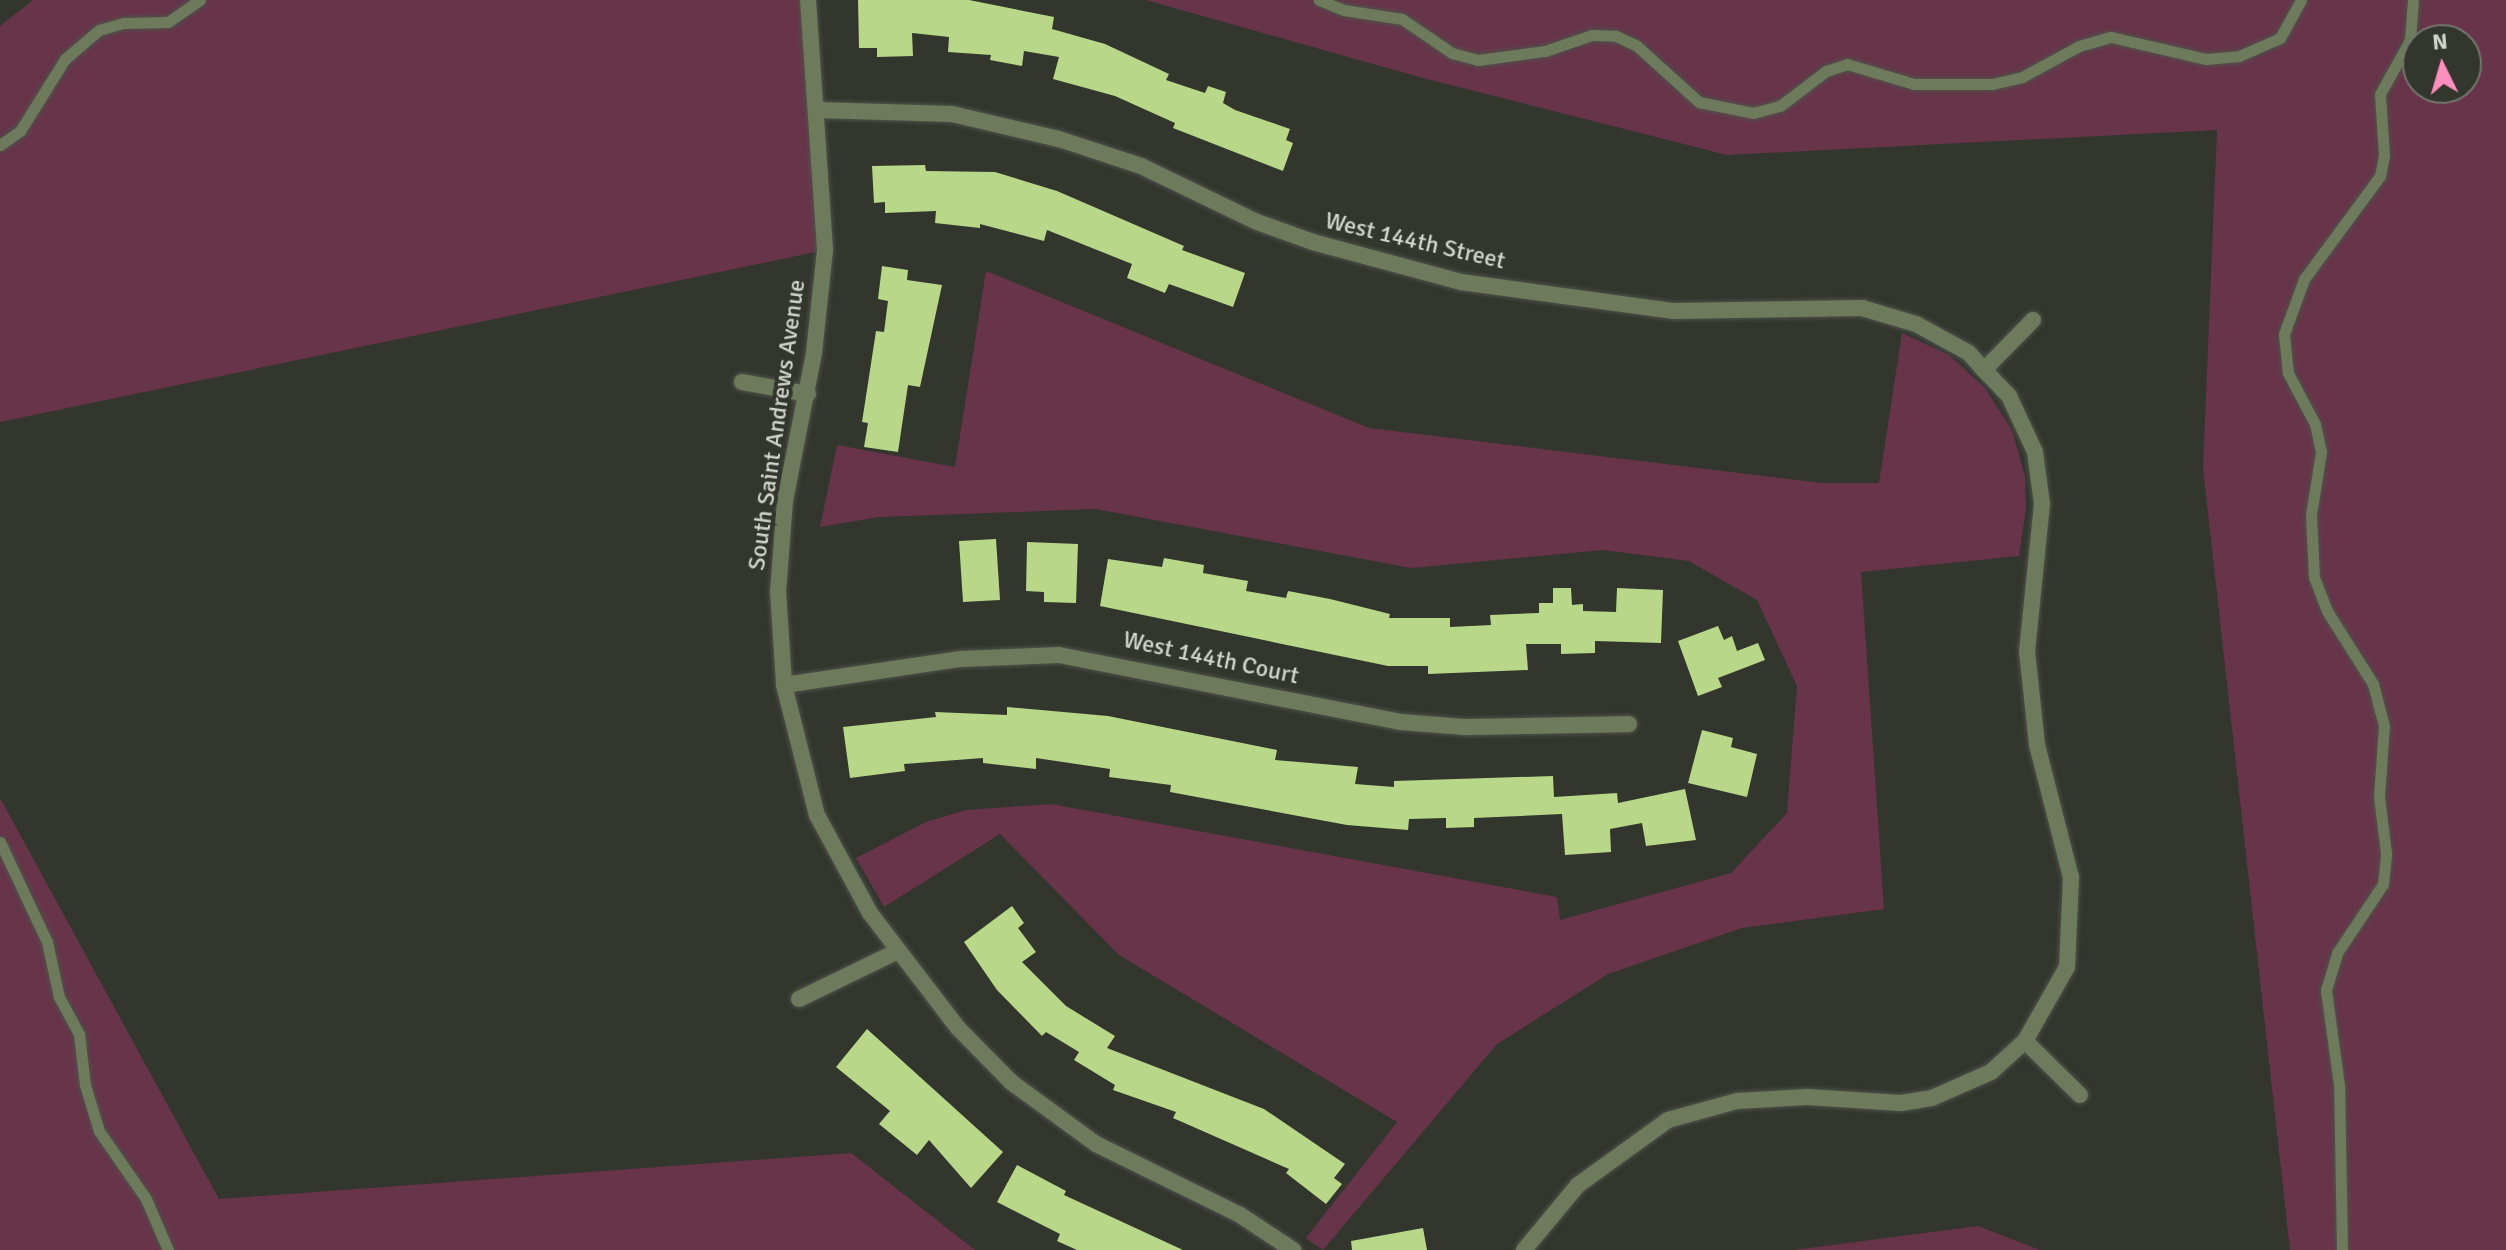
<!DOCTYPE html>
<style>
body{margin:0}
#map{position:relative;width:2506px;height:1250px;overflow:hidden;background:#32362d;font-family:Signika,sans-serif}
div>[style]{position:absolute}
.green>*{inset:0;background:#68344a}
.building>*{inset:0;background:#b8d788}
.roads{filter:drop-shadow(0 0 2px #4f524a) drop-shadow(0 0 2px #4f524a)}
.service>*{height:11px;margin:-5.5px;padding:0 5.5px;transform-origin:5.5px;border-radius:5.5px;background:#6d7a5b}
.minor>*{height:16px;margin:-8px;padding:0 8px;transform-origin:8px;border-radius:8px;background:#6d7a5b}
span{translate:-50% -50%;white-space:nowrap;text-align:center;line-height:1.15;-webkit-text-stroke:8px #32362d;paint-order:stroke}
.street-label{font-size:24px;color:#d1d4cd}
.north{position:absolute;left:2402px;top:24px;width:80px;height:80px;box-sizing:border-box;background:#32362d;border:2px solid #72756d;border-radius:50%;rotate:355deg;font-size:22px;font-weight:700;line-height:32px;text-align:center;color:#d1d4cd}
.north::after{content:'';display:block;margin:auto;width:28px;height:36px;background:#fe8ebe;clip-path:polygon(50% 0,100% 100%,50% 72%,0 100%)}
</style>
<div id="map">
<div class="green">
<div style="clip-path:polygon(33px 0,805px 0,825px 250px,0 422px,0 26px)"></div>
<div style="clip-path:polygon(evenodd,1146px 0,2506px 0,2506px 1250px,2290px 1250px,2203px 468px,2217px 130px,1727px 155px,1423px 78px,1146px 0,2418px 40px,2466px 40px,2466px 88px,2418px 88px,2418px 40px)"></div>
<div style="clip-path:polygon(986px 271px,1369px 428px,1822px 483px,1879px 483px,1902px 333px,1949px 355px,1985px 388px,2012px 430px,2025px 476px,2026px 509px,2019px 556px,1861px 572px,1884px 909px,1742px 928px,1608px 974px,1497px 1044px,1323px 1250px,1306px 1238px,1397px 1122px,1119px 955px,1000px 834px,884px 907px,856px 858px,926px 822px,966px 810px,1051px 804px,1557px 897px,1560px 920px,1731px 873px,1787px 813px,1797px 686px,1757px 600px,1689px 561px,1603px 550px,1411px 568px,1096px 509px,879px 517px,820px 527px,837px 445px,955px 467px)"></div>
<div style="clip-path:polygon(0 798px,219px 1199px,851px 1153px,975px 1250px,0 1250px)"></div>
<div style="clip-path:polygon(1978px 1226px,2040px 1250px,1794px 1250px)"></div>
</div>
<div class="building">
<div style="clip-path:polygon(858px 0,969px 0,1054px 17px,1052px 29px,1105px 44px,1169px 74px,1166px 80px,1205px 93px,1208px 86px,1226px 92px,1223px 103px,1235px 110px,1290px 129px,1286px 140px,1293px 143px,1283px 171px,1173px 128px,1175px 123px,1115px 96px,1053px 79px,1059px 57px,1024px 51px,1022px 66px,990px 60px,991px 55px,948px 52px,949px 37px,912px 33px,913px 56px,877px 57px,877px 48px,859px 48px)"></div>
<div style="clip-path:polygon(925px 165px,926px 171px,995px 172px,1057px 191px,1184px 246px,1182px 250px,1245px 273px,1233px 307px,1169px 284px,1165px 293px,1127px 278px,1132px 264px,1047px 230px,1044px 241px,980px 224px,980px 228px,935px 223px,936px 211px,885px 213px,885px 202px,874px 203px,872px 166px)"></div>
<div style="clip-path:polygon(882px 266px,908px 270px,907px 280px,942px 285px,920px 387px,908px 385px,898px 452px,864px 447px,868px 423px,862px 422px,876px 331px,884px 332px,888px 301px,878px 299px)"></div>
<div style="clip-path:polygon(996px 539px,1000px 600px,963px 602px,959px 541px)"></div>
<div style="clip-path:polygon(1027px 542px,1078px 544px,1076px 603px,1044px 602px,1044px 592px,1026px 591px)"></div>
<div style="clip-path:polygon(1164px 558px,1204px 565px,1203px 573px,1248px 581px,1246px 591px,1286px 598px,1288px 591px,1330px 599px,1390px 614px,1389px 618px,1450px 618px,1450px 627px,1491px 625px,1490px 615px,1539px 613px,1539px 603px,1553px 603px,1553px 588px,1571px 588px,1572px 605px,1583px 604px,1583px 611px,1616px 612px,1617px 588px,1663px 590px,1661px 643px,1595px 641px,1595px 653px,1561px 654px,1561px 644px,1526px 644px,1528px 670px,1428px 674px,1428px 666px,1388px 666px,1100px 606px,1108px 559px,1162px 567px)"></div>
<div style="clip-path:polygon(1718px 626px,1724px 640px,1732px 636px,1737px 651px,1758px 643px,1765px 660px,1718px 678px,1722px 687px,1698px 696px,1678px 641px)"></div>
<div style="clip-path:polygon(1007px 707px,1108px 716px,1277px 750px,1275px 760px,1358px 767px,1355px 784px,1394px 787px,1394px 781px,1553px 776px,1554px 797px,1617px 793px,1618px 803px,1685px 789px,1696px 840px,1646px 846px,1642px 823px,1610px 829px,1611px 852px,1565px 855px,1562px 814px,1474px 818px,1474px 827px,1446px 828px,1446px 818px,1409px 819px,1408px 830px,1347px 825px,1170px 792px,1171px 785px,1109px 777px,1110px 769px,1036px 758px,1036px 769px,983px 763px,983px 758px,904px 764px,905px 771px,850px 778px,843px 727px,936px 717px,935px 712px,1007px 715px)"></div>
<div style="clip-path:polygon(1702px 730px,1733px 738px,1731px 747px,1757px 754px,1747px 797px,1688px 783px)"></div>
<div style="clip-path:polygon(1012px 906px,1024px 923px,1018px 928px,1036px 952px,1022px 962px,1066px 1006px,1115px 1036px,1107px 1048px,1264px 1109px,1345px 1164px,1334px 1178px,1342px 1184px,1326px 1204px,1286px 1173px,1289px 1169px,1173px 1118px,1176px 1112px,1113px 1090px,1115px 1085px,1074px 1060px,1079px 1052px,1046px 1032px,1042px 1036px,997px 990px,964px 942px)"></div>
<div style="clip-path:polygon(867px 1029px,1003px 1152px,971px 1188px,929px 1140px,917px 1155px,879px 1124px,890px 1111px,836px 1067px)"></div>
<div style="clip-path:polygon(1017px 1165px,1066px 1191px,1064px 1195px,1183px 1250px,1077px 1250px,1057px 1241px,1060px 1234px,997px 1202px)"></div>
<div style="clip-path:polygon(1423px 1228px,1427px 1250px,1352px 1250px,1351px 1241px)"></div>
</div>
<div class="roads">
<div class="service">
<div style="left:1319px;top:0;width:27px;rotate:22deg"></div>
<div style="left:1344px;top:10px;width:59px;rotate:8.8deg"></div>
<div style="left:1402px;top:19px;width:60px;rotate:34.2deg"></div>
<div style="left:1452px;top:53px;width:27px;rotate:15deg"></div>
<div style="left:1478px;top:60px;width:68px;rotate:-7.7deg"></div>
<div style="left:1545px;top:51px;width:50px;rotate:-18.8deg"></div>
<div style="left:1592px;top:35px;width:24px;rotate:2deg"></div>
<div style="left:1616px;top:36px;width:23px;rotate:25deg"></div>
<div style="left:1637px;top:46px;width:84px;rotate:42.1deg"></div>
<div style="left:1699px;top:102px;width:55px;rotate:11.5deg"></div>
<div style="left:1753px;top:113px;width:28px;rotate:-15deg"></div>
<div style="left:1780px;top:106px;width:58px;rotate:-37.3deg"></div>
<div style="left:1826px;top:71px;width:22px;rotate:-18deg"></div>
<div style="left:1847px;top:64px;width:70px;rotate:16.6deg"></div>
<div style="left:1914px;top:84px;width:78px"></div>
<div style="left:1992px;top:84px;width:31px;rotate:-13deg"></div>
<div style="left:2022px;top:77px;width:65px;rotate:-28.5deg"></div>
<div style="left:2079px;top:46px;width:33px;rotate:-16deg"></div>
<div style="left:2111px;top:37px;width:98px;rotate:13deg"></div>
<div style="left:2206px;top:59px;width:33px;rotate:-5deg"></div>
<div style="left:2239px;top:56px;width:45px;rotate:-23.7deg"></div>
<div style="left:2280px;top:38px;width:43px;rotate:-61.1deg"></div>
<div style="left:0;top:145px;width:24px;rotate:-35deg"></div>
<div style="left:20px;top:131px;width:85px;rotate:-58deg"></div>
<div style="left:65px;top:59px;width:45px;rotate:-40.5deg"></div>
<div style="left:99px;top:30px;width:26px;rotate:-16deg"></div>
<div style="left:124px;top:23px;width:44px;rotate:-1.3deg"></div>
<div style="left:168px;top:22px;width:39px;rotate:-35deg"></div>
<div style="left:0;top:842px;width:110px;rotate:64.8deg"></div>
<div style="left:47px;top:942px;width:56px;rotate:77.7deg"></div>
<div style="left:59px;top:997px;width:42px;rotate:61.6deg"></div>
<div style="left:79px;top:1034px;width:51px;rotate:83.3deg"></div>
<div style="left:85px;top:1085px;width:48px;rotate:73.1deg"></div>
<div style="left:99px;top:1131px;width:83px;rotate:55.3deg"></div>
<div style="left:146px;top:1199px;width:56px;rotate:66.7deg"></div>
<div style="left:2342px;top:1250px;width:165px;rotate:-91deg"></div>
<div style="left:2339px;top:1085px;width:96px;rotate:-97.8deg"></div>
<div style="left:2326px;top:990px;width:39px;rotate:-73deg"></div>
<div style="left:2337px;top:953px;width:83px;rotate:-56.3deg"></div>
<div style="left:2383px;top:884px;width:31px;rotate:-84deg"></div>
<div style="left:2386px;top:853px;width:56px;rotate:-97.1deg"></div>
<div style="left:2379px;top:797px;width:71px;rotate:-86deg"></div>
<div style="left:2384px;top:726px;width:43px;rotate:-104.7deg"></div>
<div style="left:2373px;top:684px;width:86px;rotate:-122.2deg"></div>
<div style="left:2327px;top:611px;width:36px;rotate:-111deg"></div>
<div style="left:2314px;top:577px;width:62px;rotate:-92.8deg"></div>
<div style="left:2311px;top:515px;width:64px;rotate:-81deg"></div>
<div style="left:2321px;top:452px;width:29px;rotate:-102deg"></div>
<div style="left:2315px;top:424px;width:58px;rotate:-117.9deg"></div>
<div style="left:2288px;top:373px;width:39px;rotate:-96deg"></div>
<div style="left:2284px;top:334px;width:59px;rotate:-70deg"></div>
<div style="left:2304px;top:279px;width:128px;rotate:-53.6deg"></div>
<div style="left:2380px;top:176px;width:21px;rotate:-79deg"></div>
<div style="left:2384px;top:155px;width:61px;rotate:-93.8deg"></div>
<div style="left:2380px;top:94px;width:62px;rotate:-60.9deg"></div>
<div style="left:2410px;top:40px;width:40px;rotate:-85.7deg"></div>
</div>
<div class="minor">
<div style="left:808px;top:0;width:251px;rotate:86.1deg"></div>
<div style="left:825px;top:250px;width:104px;rotate:96.1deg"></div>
<div style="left:814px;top:353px;width:151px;rotate:101.1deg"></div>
<div style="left:785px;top:501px;width:90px;rotate:94.4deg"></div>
<div style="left:778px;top:591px;width:94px;rotate:86.3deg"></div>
<div style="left:784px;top:685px;width:134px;rotate:75.8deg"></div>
<div style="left:817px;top:815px;width:111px;rotate:61.6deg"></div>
<div style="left:870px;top:913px;width:145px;rotate:52.6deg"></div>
<div style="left:958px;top:1028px;width:76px;rotate:45.5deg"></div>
<div style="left:1011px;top:1082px;width:105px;rotate:36.1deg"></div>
<div style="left:1096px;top:1144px;width:161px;rotate:26.2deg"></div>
<div style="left:1240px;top:1215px;width:64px;rotate:33.4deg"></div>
<div style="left:817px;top:110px;width:135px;rotate:1.7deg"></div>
<div style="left:952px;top:114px;width:110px;rotate:13.2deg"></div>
<div style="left:1059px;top:139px;width:86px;rotate:18.2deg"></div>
<div style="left:1141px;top:166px;width:129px;rotate:25.8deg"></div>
<div style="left:1257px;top:222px;width:59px;rotate:19.7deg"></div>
<div style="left:1313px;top:242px;width:153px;rotate:15.1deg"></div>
<div style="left:1461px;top:282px;width:215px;rotate:7.8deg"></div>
<div style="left:1674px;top:311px;width:188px;rotate:-0.9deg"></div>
<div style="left:1862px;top:308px;width:56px;rotate:16.5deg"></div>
<div style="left:1916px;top:324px;width:60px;rotate:28.7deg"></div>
<div style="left:1969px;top:353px;width:23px;rotate:49deg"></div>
<div style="left:1984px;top:370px;width:70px;rotate:-45.6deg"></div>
<div style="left:1984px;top:370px;width:36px;rotate:46deg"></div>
<div style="left:2009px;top:396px;width:62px;rotate:65.1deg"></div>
<div style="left:2035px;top:452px;width:52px;rotate:82.3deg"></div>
<div style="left:2042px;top:504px;width:148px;rotate:95.8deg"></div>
<div style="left:2027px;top:651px;width:95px;rotate:83.9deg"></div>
<div style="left:2037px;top:745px;width:136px;rotate:75.6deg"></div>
<div style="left:2071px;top:877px;width:90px;rotate:92.5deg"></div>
<div style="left:2067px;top:967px;width:85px;rotate:119.6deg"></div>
<div style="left:742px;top:382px;width:67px;rotate:10.3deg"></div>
<div style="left:784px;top:685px;width:179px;rotate:-8.4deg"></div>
<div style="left:961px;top:659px;width:98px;rotate:-2.3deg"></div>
<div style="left:1059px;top:655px;width:349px;rotate:11.1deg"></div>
<div style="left:1401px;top:722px;width:64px;rotate:4.5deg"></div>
<div style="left:1465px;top:727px;width:164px;rotate:-1deg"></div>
<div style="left:799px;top:999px;width:110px;rotate:-25.9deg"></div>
<div style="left:1524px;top:1250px;width:85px;rotate:-50.3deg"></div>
<div style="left:1578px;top:1185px;width:111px;rotate:-35.8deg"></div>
<div style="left:1668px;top:1120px;width:72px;rotate:-15.4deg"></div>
<div style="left:1737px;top:1101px;width:70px;rotate:-3.3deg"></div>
<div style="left:1807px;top:1097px;width:94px;rotate:3.7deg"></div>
<div style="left:1901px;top:1103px;width:31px;rotate:-9deg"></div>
<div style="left:1932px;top:1098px;width:64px;rotate:-23.8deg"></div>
<div style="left:1991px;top:1072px;width:46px;rotate:-42.4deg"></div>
<div style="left:2025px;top:1041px;width:77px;rotate:44.5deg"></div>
</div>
</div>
<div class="street-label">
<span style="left:1415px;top:241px;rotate:13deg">West 144th Street</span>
<span style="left:777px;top:425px;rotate:-82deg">South Saint Andrews Avenue</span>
<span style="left:1211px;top:658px;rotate:12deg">West 144th Court</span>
</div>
<div class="north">N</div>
</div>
